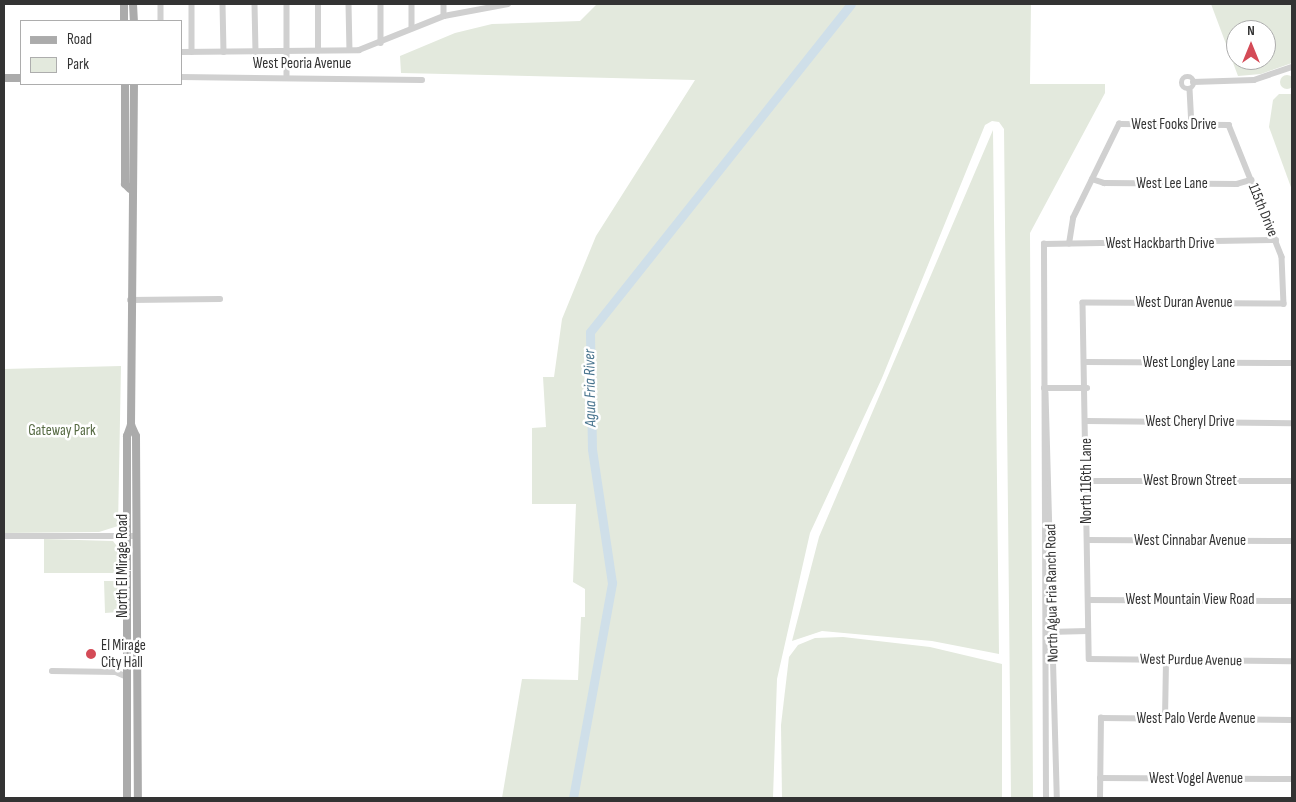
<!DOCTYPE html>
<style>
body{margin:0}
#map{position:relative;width:1296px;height:802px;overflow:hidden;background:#fff;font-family:"Sofia Sans Condensed",sans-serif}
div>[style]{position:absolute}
.green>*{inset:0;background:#e3e9dd}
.round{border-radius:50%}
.river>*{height:9px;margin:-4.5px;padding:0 4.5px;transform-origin:4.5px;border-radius:4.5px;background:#cfdfe9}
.minor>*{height:5.5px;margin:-2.75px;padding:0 2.75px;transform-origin:2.75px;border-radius:2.75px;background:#d0d0d0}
.minor>.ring{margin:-2.75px;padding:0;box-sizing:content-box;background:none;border:5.5px solid #d0d0d0;border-radius:50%}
.major>*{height:8px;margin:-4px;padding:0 4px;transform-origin:4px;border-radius:4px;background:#ababab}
.dots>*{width:14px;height:14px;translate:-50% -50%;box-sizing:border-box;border:2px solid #fff;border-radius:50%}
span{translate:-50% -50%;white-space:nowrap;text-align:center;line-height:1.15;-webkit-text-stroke:5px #fff;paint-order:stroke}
.street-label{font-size:15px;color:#333}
.park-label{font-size:15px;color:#576b44}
.poi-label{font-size:15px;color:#333}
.left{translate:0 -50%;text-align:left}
.water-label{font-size:16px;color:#48748e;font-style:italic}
.frame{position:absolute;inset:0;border:5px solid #333;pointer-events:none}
.legend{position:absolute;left:20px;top:20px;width:162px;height:65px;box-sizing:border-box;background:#fff;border:1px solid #adadad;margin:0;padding:6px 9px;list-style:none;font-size:15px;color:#333}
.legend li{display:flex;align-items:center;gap:10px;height:25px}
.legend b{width:25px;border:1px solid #adadad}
.north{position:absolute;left:1226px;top:20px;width:50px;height:50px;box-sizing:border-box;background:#fff;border:1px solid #adadad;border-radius:50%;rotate:0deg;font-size:14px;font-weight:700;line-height:20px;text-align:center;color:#333}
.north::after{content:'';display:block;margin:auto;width:18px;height:22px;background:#d44b57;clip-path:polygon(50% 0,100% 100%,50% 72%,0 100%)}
</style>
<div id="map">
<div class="green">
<div style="clip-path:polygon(597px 4px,1031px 4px,1030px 84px,1105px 84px,1105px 93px,1030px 233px,1033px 798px,1011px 798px,1004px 129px,999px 122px,992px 121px,985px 125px,882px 378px,810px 533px,777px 679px,773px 798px,502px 798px,522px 679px,578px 680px,581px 617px,585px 617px,585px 589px,573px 582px,576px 504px,532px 504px,532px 428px,546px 427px,543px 377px,554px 377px,562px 319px,596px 236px,695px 80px,401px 73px,400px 56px,455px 33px,492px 24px,580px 21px)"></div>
<div style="clip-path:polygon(evenodd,1211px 4px,1292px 4px,1292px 63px,1261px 74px,1238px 76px,1211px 4px,1236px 30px,1266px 30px,1266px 60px,1236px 60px,1236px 30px)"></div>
<div class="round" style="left:1280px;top:75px;width:14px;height:14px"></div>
<div style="clip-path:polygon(1279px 94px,1292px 94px,1292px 190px,1269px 127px,1273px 100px)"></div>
<div style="clip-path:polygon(993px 130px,999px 654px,932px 641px,822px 631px,792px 641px,819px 537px)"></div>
<div style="clip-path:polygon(121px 366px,118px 526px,99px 532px,4px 533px,4px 369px)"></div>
<div style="clip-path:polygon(44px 539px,113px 541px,119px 549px,118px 573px,44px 573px)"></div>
<div style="clip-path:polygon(104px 581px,118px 581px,119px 612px,105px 613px)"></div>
<div style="clip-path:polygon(843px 637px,930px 647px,1002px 664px,1002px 798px,782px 798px,781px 725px,789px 657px,798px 645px,815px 638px)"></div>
</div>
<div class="river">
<div style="left:573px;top:798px;width:219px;rotate:-79.7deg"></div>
<div style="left:612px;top:583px;width:135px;rotate:-98.5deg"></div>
<div style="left:592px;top:449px;width:117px;rotate:-91deg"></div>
<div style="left:590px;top:332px;width:419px;rotate:-51.5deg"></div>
</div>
<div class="minor">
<div style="left:161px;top:4px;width:17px;rotate:90deg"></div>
<div style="left:192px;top:4px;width:48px;rotate:90deg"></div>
<div style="left:223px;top:4px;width:48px;rotate:88.8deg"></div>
<div style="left:255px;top:4px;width:48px;rotate:88.8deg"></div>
<div style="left:287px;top:4px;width:73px;rotate:90deg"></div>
<div style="left:349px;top:4px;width:46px;rotate:88.8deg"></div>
<div style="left:381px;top:4px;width:39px;rotate:90deg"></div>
<div style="left:412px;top:4px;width:24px;rotate:90deg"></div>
<div style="left:444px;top:4px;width:12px;rotate:90deg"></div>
<div style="left:318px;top:51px;width:47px;rotate:-90deg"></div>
<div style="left:181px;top:52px;width:178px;rotate:-0.6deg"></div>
<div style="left:359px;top:50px;width:92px;rotate:-21.8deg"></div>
<div style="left:444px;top:16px;width:65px;rotate:-10.6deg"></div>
<div style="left:181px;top:77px;width:241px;rotate:0.7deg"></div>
<div class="ring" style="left:1182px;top:77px;width:6.5px;height:6.5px"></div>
<div style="left:1193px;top:82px;width:61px;rotate:-1.9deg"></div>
<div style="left:1254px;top:80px;width:40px;rotate:-18.9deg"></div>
<div style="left:1190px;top:89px;width:36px;rotate:87deg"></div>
<div style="left:1092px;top:179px;width:13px;rotate:18deg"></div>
<div style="left:1104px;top:183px;width:133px;rotate:0.4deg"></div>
<div style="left:1237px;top:184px;width:15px;rotate:-16deg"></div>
<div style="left:1069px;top:244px;width:26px;rotate:-81deg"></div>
<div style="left:1073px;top:218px;width:105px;rotate:-63.9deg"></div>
<div style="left:1119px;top:124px;width:110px;rotate:0.5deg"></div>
<div style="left:1229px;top:125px;width:142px;rotate:68.1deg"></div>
<div style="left:1282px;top:257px;width:47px;rotate:87.6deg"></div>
<div style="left:1284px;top:304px;width:201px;rotate:-179.7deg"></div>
<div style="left:1083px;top:303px;width:356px;rotate:89deg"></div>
<div style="left:1089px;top:659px;width:203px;rotate:0.6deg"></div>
<div style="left:130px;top:300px;width:90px;rotate:-0.6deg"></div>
<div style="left:1086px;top:362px;width:206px;rotate:0.3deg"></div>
<div style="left:1044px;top:388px;width:43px"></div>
<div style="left:1046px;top:393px;width:405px;rotate:88.4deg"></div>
<div style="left:1087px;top:421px;width:205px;rotate:0.6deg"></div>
<div style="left:1087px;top:481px;width:205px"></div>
<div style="left:4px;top:536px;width:133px"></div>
<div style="left:1087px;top:540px;width:205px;rotate:0.3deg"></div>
<div style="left:1088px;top:600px;width:204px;rotate:0.3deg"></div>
<div style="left:1048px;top:632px;width:40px;rotate:-1.4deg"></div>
<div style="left:52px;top:671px;width:64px;rotate:0.9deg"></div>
<div style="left:116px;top:672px;width:12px;rotate:24deg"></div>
<div style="left:1165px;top:719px;width:60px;rotate:-89deg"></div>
<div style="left:1100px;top:778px;width:192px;rotate:0.3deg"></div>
<div style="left:1046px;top:798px;width:554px;rotate:-90.21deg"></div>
<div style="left:1044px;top:244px;width:232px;rotate:-1deg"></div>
<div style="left:1100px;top:798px;width:80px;rotate:-89.3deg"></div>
<div style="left:1101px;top:718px;width:191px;rotate:0.6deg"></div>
</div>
<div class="major">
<div style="left:124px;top:4px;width:17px;rotate:90deg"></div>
<div style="left:133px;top:4px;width:17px;rotate:87deg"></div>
<div style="left:4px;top:78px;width:17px"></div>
<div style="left:125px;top:84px;width:100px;rotate:90deg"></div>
<div style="left:125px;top:184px;width:7px;rotate:45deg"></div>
<div style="left:131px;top:425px;width:12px;rotate:66deg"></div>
<div style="left:136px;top:436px;width:362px;rotate:89.7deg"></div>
<div style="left:127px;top:798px;width:362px;rotate:-90deg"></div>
<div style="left:127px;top:436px;width:12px;rotate:-70deg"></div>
<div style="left:131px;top:425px;width:341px;rotate:-89.5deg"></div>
</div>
<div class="dots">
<div style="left:91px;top:654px;background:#d44b57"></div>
</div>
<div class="street-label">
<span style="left:302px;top:64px">West Peoria Avenue</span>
<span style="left:1174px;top:125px">West Fooks Drive</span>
<span style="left:1172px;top:184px">West Lee Lane</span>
<span style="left:1263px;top:210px;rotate:68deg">115th Drive</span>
<span style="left:1160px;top:244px">West Hackbarth Drive</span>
<span style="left:1184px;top:303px">West Duran Avenue</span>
<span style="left:1189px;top:363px">West Longley Lane</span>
<span style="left:1190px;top:422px">West Cheryl Drive</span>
<span style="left:1087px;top:481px;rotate:-90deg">North 116th Lane</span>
<span style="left:1190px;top:481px">West Brown Street</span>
<span style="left:1190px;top:541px">West Cinnabar Avenue</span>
<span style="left:123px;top:566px;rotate:-90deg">North El Mirage Road</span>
<span style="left:1052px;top:593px;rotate:-91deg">North Agua Fria Ranch Road</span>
<span style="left:1190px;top:600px">West Mountain View Road</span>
<span style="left:1191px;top:660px;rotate:1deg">West Purdue Avenue</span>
<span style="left:1196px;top:719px">West Palo Verde Avenue</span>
<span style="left:1196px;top:779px">West Vogel Avenue</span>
</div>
<div class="park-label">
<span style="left:62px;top:431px">Gateway Park</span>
</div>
<div class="poi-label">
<span class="left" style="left:101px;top:654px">El Mirage<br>City Hall</span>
</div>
<div class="water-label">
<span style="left:591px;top:388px;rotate:-91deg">Agua Fria River</span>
</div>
<div class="frame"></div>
<ul class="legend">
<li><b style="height:6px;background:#ababab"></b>Road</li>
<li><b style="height:14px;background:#e3e9dd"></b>Park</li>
</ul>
<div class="north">N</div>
</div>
